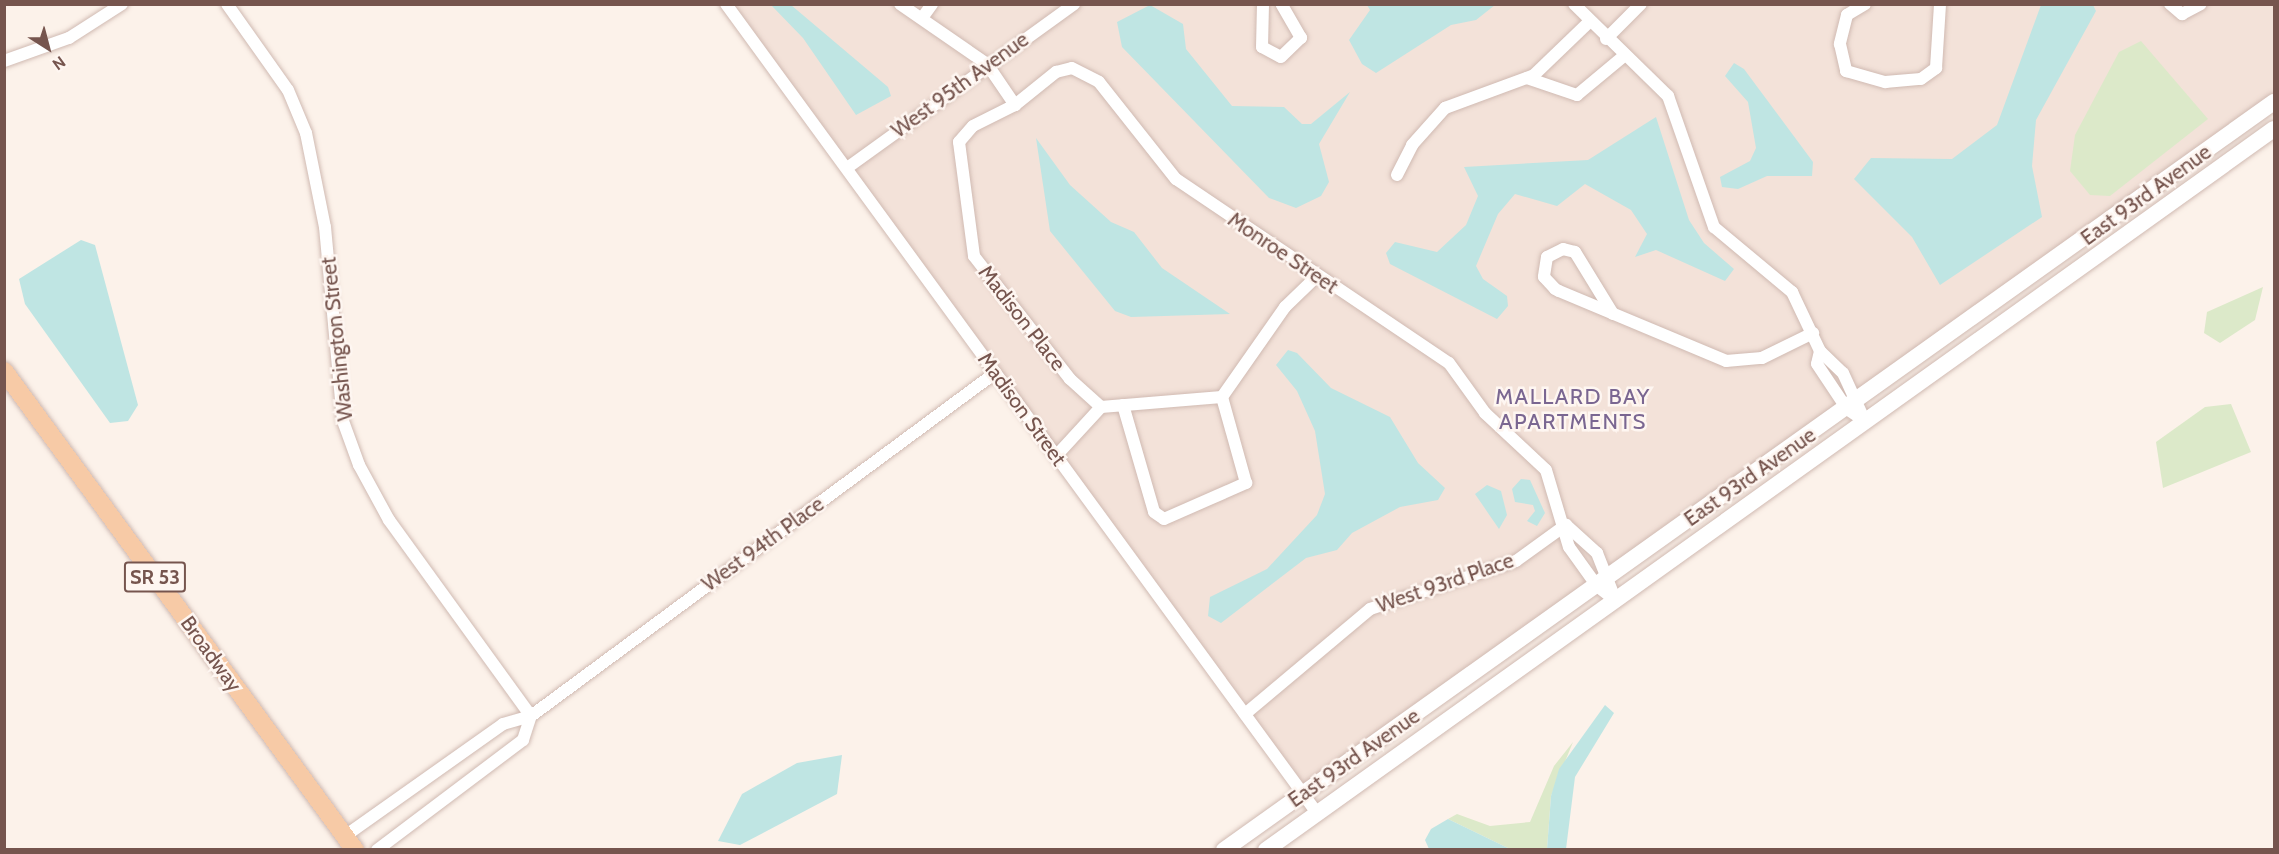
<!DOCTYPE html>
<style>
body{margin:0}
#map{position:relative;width:2279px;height:854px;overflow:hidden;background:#fcf2ea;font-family:Cabin,sans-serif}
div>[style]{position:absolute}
.residential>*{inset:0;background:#f3e2d9}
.green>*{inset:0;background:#dce9c9}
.water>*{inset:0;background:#bfe5e3}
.roads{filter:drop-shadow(0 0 2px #d0bab2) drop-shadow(0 0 2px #d0bab2)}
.street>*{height:12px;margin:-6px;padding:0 6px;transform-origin:6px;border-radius:6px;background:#fff}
.secondary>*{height:16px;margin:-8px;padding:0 8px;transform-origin:8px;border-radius:8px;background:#fff}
.primary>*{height:18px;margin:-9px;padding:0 9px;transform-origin:9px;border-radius:9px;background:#f7caa6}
span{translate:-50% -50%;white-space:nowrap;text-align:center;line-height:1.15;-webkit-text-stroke:5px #fef6f1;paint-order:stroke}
.shield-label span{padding:2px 4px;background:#fef6f1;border:2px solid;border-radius:4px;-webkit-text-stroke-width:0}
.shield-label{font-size:20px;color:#76554e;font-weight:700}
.street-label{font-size:21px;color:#76554e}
.neighbourhood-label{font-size:22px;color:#7a6691;letter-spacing:1.5px}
.frame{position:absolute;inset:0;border:6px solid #76554e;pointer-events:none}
.north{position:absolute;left:18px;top:18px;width:60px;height:60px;-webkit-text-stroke:4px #fef6f1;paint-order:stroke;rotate:144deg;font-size:16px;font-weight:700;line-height:24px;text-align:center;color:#76554e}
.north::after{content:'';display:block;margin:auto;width:21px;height:27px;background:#76554e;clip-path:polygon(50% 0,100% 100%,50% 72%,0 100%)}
</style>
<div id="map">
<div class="residential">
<div style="clip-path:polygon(724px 5px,2274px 5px,2274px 94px,1302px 794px)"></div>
</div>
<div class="green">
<div style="clip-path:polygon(2141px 41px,2208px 119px,2110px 196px,2090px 195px,2070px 171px,2075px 135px,2119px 52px)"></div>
<div style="clip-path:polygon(2263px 287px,2255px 320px,2220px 343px,2204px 333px,2207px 312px)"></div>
<div style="clip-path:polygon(2231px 404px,2251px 452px,2163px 488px,2156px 442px,2205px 407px)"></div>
<div style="clip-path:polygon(1573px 742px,1551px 796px,1547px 849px,1510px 849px,1448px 819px,1457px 814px,1490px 826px,1530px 822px,1554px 766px)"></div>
</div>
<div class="water">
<div style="clip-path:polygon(771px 5px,791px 5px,888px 87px,891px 96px,856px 115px,803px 38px)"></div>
<div style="clip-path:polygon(1150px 5px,1183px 24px,1186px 49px,1232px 106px,1284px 107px,1302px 124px,1311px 124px,1350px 92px,1319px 144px,1329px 182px,1321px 196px,1296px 208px,1269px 198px,1122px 47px,1117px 22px)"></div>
<div style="clip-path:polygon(1367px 5px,1495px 5px,1476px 20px,1451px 25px,1376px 73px,1362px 64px,1349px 40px,1370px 10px)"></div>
<div style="clip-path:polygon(2041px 5px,2093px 5px,2096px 11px,2036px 120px,2032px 166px,2042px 217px,1940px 285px,1912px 237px,1854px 179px,1871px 158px,1952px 159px,1997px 125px)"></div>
<div style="clip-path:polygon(1734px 63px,1744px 69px,1813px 162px,1812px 176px,1767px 176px,1738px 189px,1722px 187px,1720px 177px,1750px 161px,1756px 148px,1748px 102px,1725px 76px)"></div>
<div style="clip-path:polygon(1656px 117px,1689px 220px,1704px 243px,1734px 269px,1725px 281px,1656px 250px,1635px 257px,1647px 234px,1631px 210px,1585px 184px,1557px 206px,1515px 194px,1498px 214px,1476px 266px,1483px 279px,1507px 296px,1508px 306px,1497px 319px,1390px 264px,1386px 253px,1395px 242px,1437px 252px,1466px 225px,1478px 196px,1464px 167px,1588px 160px)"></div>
<div style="clip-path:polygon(1036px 138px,1070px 185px,1111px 222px,1134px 232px,1162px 268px,1230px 314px,1131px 317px,1115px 311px,1050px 231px)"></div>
<div style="clip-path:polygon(81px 240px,95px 245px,138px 405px,128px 421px,110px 423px,25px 304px,19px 279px)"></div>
<div style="clip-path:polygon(1288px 350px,1297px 353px,1331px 388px,1390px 417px,1418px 463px,1445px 488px,1438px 500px,1400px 507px,1352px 533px,1337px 550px,1306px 558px,1221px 623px,1208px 616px,1210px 597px,1267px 569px,1317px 515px,1325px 494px,1315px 431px,1297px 391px,1276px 365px)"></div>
<div style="clip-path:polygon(1521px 479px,1530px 480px,1545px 513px,1537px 526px,1527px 521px,1535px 511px,1533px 505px,1515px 502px,1512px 489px)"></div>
<div style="clip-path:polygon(1487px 485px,1501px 491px,1507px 515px,1499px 529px,1475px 494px)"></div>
<div style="clip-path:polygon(1605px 705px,1614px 713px,1575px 777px,1566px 849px,1547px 849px,1551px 796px,1559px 769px)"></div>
<div style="clip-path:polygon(842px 755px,837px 794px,740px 845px,718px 841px,742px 794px,797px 763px)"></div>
<div style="clip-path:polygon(1448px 819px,1510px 849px,1429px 849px,1425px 840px,1431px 829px)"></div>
</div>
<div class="roads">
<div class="street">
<div style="left:227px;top:4px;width:105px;rotate:54.7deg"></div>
<div style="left:288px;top:90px;width:47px;rotate:67.3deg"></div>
<div style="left:306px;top:133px;width:96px;rotate:78.6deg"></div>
<div style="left:325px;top:227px;width:195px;rotate:84.7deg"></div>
<div style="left:343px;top:421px;width:47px;rotate:70deg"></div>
<div style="left:359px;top:465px;width:63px;rotate:61.4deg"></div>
<div style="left:389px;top:520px;width:242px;rotate:54.1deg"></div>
<div style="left:726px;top:4px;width:1002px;rotate:53.85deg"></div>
<div style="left:900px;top:4px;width:106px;rotate:34.6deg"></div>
<div style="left:987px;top:64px;width:50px;rotate:55.7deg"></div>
<div style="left:1263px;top:4px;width:43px;rotate:91.3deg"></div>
<div style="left:1262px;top:47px;width:21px;rotate:28deg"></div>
<div style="left:1281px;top:57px;width:28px;rotate:-44deg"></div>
<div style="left:1301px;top:38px;width:39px;rotate:-120deg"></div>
<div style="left:1574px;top:4px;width:132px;rotate:44.4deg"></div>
<div style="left:1668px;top:96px;width:139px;rotate:70.7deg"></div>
<div style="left:1714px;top:227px;width:102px;rotate:39.8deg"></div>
<div style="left:1792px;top:292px;width:65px;rotate:64.6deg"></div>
<div style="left:1820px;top:351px;width:13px;rotate:103deg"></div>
<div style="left:1817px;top:364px;width:54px;rotate:56.3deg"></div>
<div style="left:1847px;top:409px;width:22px;rotate:34deg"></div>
<div style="left:1865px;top:4px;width:21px;rotate:149deg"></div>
<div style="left:1847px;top:15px;width:30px;rotate:104deg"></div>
<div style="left:1840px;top:44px;width:28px;rotate:77deg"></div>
<div style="left:1846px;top:71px;width:41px;rotate:15.8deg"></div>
<div style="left:1885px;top:82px;width:36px;rotate:-5deg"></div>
<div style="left:1921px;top:79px;width:19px;rotate:-36deg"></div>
<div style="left:1936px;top:68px;width:64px;rotate:-86.4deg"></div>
<div style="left:2170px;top:4px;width:16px;rotate:40deg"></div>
<div style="left:2182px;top:14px;width:21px;rotate:-28deg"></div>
<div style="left:922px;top:18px;width:17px;rotate:-54deg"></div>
<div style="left:1606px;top:39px;width:49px;rotate:-45deg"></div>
<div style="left:4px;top:61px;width:69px;rotate:-19.5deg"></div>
<div style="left:69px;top:38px;width:63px;rotate:-32.7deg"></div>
<div style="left:1527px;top:78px;width:53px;rotate:18.8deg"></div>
<div style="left:1577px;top:95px;width:62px;rotate:-39.8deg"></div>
<div style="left:847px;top:168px;width:280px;rotate:-35.8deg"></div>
<div style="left:1397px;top:175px;width:34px;rotate:-63deg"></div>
<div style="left:1412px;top:145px;width:50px;rotate:-48.3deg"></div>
<div style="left:1445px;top:108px;width:95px;rotate:-20.3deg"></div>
<div style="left:1534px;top:75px;width:76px;rotate:-43.9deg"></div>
<div style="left:1613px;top:314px;width:73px;rotate:-121.5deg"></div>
<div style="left:1575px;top:252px;width:12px;rotate:-166deg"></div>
<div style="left:1563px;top:249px;width:18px;rotate:153deg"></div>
<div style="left:1547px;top:257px;width:20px;rotate:99deg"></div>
<div style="left:1544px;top:277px;width:16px;rotate:47deg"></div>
<div style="left:1555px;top:289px;width:4px;rotate:27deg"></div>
<div style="left:1559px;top:291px;width:181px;rotate:22.7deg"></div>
<div style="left:1726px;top:361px;width:36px;rotate:-5deg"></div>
<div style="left:1762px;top:358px;width:57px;rotate:-26.1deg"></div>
<div style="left:1820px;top:351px;width:32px;rotate:44deg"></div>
<div style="left:1843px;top:373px;width:53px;rotate:65.4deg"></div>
<div style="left:1123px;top:405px;width:111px;rotate:73.8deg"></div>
<div style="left:1154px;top:512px;width:12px;rotate:35deg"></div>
<div style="left:1164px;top:519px;width:90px;rotate:-23.7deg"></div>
<div style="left:1246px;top:483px;width:89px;rotate:-105.6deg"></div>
<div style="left:1101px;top:407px;width:42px;rotate:-137.9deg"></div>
<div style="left:1070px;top:379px;width:156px;rotate:-128deg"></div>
<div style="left:974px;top:256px;width:115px;rotate:-97.5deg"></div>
<div style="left:959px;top:142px;width:21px;rotate:-49deg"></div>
<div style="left:973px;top:126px;width:47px;rotate:-26.6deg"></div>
<div style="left:1015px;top:105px;width:53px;rotate:-38.8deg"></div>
<div style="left:1056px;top:72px;width:16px;rotate:-14deg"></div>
<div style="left:1072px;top:68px;width:30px;rotate:27deg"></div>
<div style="left:1099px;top:82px;width:124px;rotate:51.6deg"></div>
<div style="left:1176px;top:179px;width:329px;rotate:34deg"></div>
<div style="left:1449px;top:363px;width:62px;rotate:54.2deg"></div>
<div style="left:1485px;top:413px;width:83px;rotate:43.1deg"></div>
<div style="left:1546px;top:470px;width:80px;rotate:73.4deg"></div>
<div style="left:1569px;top:547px;width:48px;rotate:54.3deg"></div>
<div style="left:1597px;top:586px;width:24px;rotate:38deg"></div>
<div style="left:1056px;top:456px;width:67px;rotate:-47.4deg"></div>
<div style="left:1101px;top:407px;width:121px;rotate:-4.7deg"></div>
<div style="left:1222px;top:397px;width:110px;rotate:-55deg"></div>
<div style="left:1285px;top:307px;width:45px;rotate:-44.1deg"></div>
<div style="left:1566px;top:525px;width:42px;rotate:42.1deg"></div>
<div style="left:1597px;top:553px;width:52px;rotate:68.4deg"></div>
<div style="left:1245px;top:714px;width:163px;rotate:-40deg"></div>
<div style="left:1370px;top:609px;width:154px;rotate:-18.2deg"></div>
<div style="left:1516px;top:561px;width:62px;rotate:-35.8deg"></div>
<div style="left:345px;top:836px;width:194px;rotate:-35.3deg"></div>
<div style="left:503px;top:724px;width:29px;rotate:-16deg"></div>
<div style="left:531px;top:716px;width:577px;rotate:-36.47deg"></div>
<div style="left:377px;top:850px;width:183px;rotate:-37deg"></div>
<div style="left:523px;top:740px;width:25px;rotate:-72deg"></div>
</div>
<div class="secondary">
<div style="left:1224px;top:850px;width:1289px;rotate:-35.47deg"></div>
<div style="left:1266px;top:850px;width:1239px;rotate:-35.58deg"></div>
</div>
<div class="primary">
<div style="left:4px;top:371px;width:594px;rotate:53.77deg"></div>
</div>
</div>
<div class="shield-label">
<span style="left:155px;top:577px">SR 53</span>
</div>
<div class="street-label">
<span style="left:960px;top:85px;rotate:-36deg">West 95th Avenue</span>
<span style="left:2146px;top:195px;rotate:-36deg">East 93rd Avenue</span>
<span style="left:1283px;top:253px;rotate:34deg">Monroe Street</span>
<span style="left:1022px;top:318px;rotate:52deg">Madison Place</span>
<span style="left:337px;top:339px;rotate:-96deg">Washington Street</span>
<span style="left:1022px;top:409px;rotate:54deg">Madison Street</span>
<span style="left:1750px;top:477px;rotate:-35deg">East 93rd Avenue</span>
<span style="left:763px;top:544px;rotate:-36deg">West 94th Place</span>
<span style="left:1445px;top:583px;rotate:-19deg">West 93rd Place</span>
<span style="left:211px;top:654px;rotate:54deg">Broadway</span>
<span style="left:1354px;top:758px;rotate:-35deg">East 93rd Avenue</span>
</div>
<div class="neighbourhood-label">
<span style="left:1573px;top:409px">MALLARD BAY<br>APARTMENTS</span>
</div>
<div class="frame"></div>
<div class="north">N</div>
</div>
